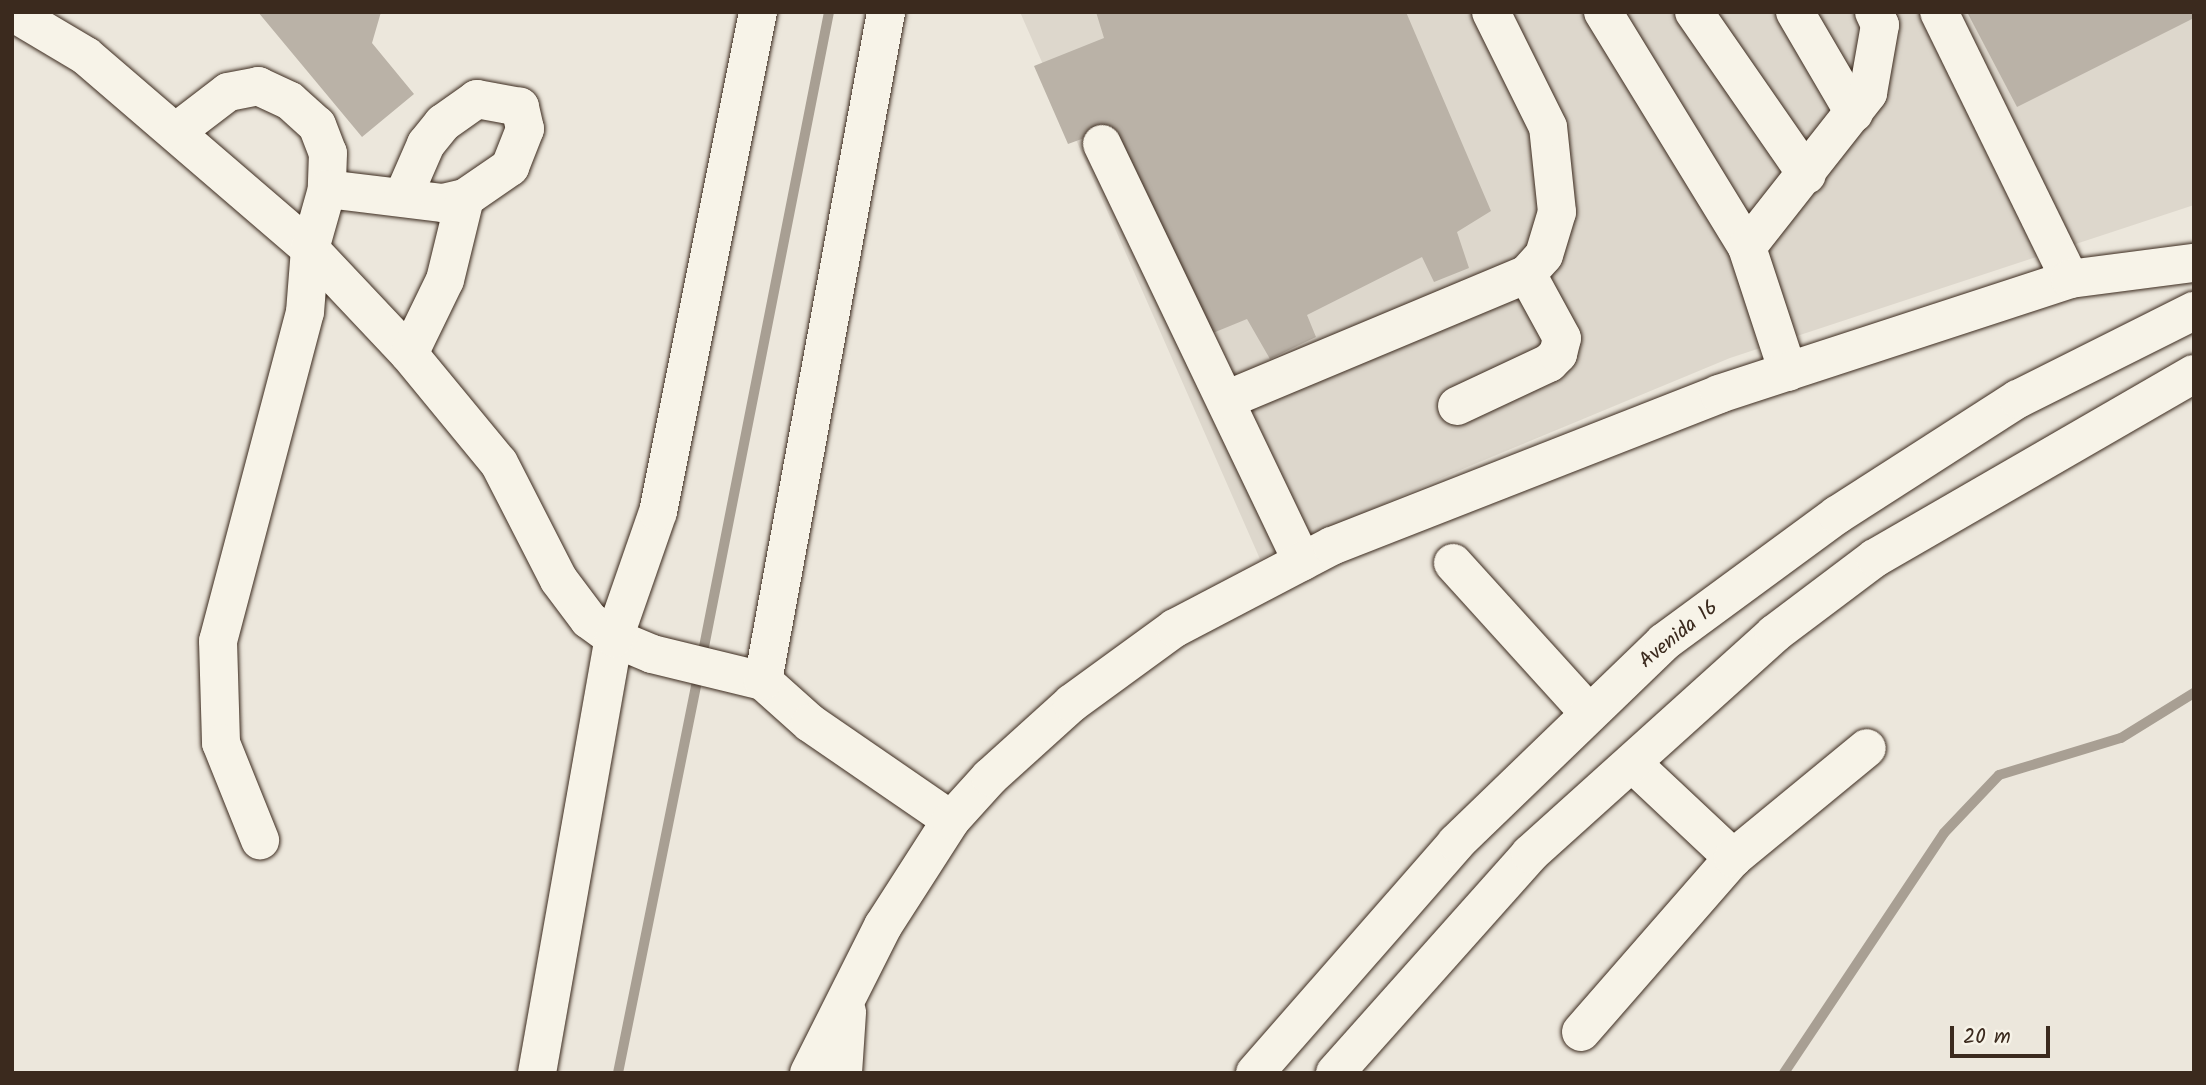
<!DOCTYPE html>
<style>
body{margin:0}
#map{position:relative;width:2206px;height:1085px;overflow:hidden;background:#ece7dc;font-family:Kalam,sans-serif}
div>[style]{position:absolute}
.built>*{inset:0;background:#ddd7cc}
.stream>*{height:10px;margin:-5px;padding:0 5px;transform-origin:5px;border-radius:5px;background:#a89f93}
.building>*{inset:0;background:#bab2a7}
.roads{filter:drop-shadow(0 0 2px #3b2a1e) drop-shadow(0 0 2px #3b2a1e)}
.minor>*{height:38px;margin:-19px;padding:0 19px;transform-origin:19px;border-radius:19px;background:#f7f3e8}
.highway>*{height:38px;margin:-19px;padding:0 19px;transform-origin:19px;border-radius:19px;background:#f7f3e8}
span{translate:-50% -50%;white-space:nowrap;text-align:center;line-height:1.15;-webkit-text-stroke:5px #f7f3e8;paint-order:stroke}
.street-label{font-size:21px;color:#3b2a1e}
.frame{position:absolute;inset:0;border:14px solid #3b2a1e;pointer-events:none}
.scale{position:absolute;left:1950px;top:1026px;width:100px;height:32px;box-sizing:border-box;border:4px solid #3b2a1e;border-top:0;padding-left:9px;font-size:21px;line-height:24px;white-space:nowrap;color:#3b2a1e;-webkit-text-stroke:5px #f7f3e8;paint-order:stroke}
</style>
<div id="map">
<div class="built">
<div style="clip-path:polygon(1020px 12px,2194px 12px,2194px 205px,1730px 358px,1465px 468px,1260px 559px)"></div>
</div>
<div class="stream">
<div style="left:702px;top:657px;width:657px;rotate:-78.86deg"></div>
<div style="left:618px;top:1073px;width:409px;rotate:-78.6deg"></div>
<div style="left:1784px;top:1073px;width:288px;rotate:-56.3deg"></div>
<div style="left:1944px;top:833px;width:80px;rotate:-46.5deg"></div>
<div style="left:1999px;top:775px;width:127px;rotate:-16.9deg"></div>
<div style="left:2121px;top:738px;width:86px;rotate:-31.7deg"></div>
</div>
<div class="building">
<div style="clip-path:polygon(258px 12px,381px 12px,372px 43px,414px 94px,362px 137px)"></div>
<div style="clip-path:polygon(1096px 12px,1406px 12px,1491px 211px,1457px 232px,1469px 268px,1434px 282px,1422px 257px,1307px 315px,1316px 337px,1270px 359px,1247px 319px,1208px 335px,1109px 129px,1068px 144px,1034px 66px,1104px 38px)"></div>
<div style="clip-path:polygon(1967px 12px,2194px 12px,2194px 18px,2017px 107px)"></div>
</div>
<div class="roads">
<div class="minor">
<div style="left:12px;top:12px;width:86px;rotate:30.7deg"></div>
<div style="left:86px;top:56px;width:296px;rotate:40.7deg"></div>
<div style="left:310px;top:249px;width:144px;rotate:46.7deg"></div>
<div style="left:409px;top:354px;width:141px;rotate:50.5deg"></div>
<div style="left:499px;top:463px;width:131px;rotate:62.9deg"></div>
<div style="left:559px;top:580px;width:50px;rotate:53.1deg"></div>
<div style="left:589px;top:620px;width:31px;rotate:36deg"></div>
<div style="left:614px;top:638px;width:41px;rotate:22.8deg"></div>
<div style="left:652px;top:654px;width:114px;rotate:13.7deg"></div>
<div style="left:763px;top:681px;width:63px;rotate:41.8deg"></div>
<div style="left:810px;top:723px;width:171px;rotate:34.5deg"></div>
<div style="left:1603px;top:12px;width:276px;rotate:58.5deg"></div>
<div style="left:1694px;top:12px;width:198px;rotate:55.3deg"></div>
<div style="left:1795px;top:12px;width:117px;rotate:59.7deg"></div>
<div style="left:1939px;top:12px;width:297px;rotate:63.9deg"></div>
<div style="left:177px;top:131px;width:64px;rotate:-37.4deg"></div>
<div style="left:228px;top:92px;width:31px;rotate:-11deg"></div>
<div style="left:258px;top:86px;width:35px;rotate:25deg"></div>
<div style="left:290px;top:101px;width:36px;rotate:42deg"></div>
<div style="left:317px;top:125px;width:30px;rotate:69deg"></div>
<div style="left:328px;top:153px;width:36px;rotate:92deg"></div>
<div style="left:327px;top:189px;width:62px;rotate:105.8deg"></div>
<div style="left:310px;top:249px;width:63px;rotate:94.5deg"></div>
<div style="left:305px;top:312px;width:340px;rotate:104.8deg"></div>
<div style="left:218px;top:641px;width:102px;rotate:88.3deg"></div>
<div style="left:221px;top:743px;width:105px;rotate:68.1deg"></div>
<div style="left:1102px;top:144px;width:463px;rotate:64.4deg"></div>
<div style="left:327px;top:189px;width:117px;rotate:6.9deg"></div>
<div style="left:443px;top:203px;width:23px;rotate:-13deg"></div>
<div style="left:465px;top:198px;width:55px;rotate:-34.6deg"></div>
<div style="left:510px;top:167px;width:41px;rotate:-68.5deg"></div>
<div style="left:525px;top:129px;width:23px;rotate:-103deg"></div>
<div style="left:520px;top:107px;width:44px;rotate:-169.5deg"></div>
<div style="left:477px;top:99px;width:42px;rotate:144.8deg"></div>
<div style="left:443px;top:123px;width:27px;rotate:129deg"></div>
<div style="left:426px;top:144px;width:58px;rotate:113.5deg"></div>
<div style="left:409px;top:354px;width:82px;rotate:-64.1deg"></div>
<div style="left:445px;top:280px;width:84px;rotate:-76.3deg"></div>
<div style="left:1788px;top:372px;width:132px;rotate:-108.2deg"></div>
<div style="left:1747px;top:247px;width:196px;rotate:-51.8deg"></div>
<div style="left:1868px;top:93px;width:69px;rotate:-80deg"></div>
<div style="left:1880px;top:25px;width:14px;rotate:-115deg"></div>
<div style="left:1226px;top:400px;width:326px;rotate:-22.7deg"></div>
<div style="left:1527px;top:274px;width:25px;rotate:-48deg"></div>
<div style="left:1544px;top:255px;width:45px;rotate:-73.2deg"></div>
<div style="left:1557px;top:212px;width:85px;rotate:-96deg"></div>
<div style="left:1548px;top:127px;width:128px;rotate:-116.4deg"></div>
<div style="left:1457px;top:406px;width:102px;rotate:-25.1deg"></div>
<div style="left:1549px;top:363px;width:13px;rotate:-45deg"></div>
<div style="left:1558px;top:354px;width:16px;rotate:-76deg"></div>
<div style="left:1562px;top:338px;width:73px;rotate:-118.7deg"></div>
<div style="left:1453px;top:563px;width:202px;rotate:47.8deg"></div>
<div style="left:763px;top:681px;width:680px;rotate:-79.58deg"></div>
<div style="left:1632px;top:763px;width:139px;rotate:43.2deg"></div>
<div style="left:1581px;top:1032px;width:231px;rotate:-48.9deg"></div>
<div style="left:1733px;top:858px;width:173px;rotate:-39.4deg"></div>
<div style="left:537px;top:1073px;width:442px;rotate:-80deg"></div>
<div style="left:614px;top:638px;width:133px;rotate:-70.8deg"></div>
<div style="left:658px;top:512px;width:510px;rotate:-78.69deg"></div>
<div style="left:809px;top:1073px;width:165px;rotate:-63.3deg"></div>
<div style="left:883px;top:926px;width:126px;rotate:-57.3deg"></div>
<div style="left:951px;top:820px;width:58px;rotate:-47.8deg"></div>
<div style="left:990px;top:777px;width:110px;rotate:-42.1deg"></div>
<div style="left:1072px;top:703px;width:127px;rotate:-36.1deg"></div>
<div style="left:1175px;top:628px;width:177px;rotate:-27.6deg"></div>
<div style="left:1332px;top:546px;width:416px;rotate:-21.4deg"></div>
<div style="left:1719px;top:394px;width:369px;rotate:-18.1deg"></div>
<div style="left:2070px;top:279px;width:125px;rotate:-7.4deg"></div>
<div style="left:843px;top:1073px;width:61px;rotate:-86.2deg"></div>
</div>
<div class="highway">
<div style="left:1255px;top:1073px;width:305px;rotate:-48.8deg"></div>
<div style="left:1456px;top:843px;width:289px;rotate:-44deg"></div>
<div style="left:1664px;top:642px;width:215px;rotate:-36.3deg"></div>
<div style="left:1837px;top:515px;width:215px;rotate:-32.7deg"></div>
<div style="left:2018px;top:399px;width:197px;rotate:-26.6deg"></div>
<div style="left:1335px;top:1073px;width:293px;rotate:-48.3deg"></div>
<div style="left:1530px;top:854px;width:329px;rotate:-42deg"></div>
<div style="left:1774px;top:634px;width:126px;rotate:-37deg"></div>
<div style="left:1875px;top:558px;width:368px;rotate:-30deg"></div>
</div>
</div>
<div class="street-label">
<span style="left:1679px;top:635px;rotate:-39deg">Avenida 16</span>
</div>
<div class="frame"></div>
<div class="scale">20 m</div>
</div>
